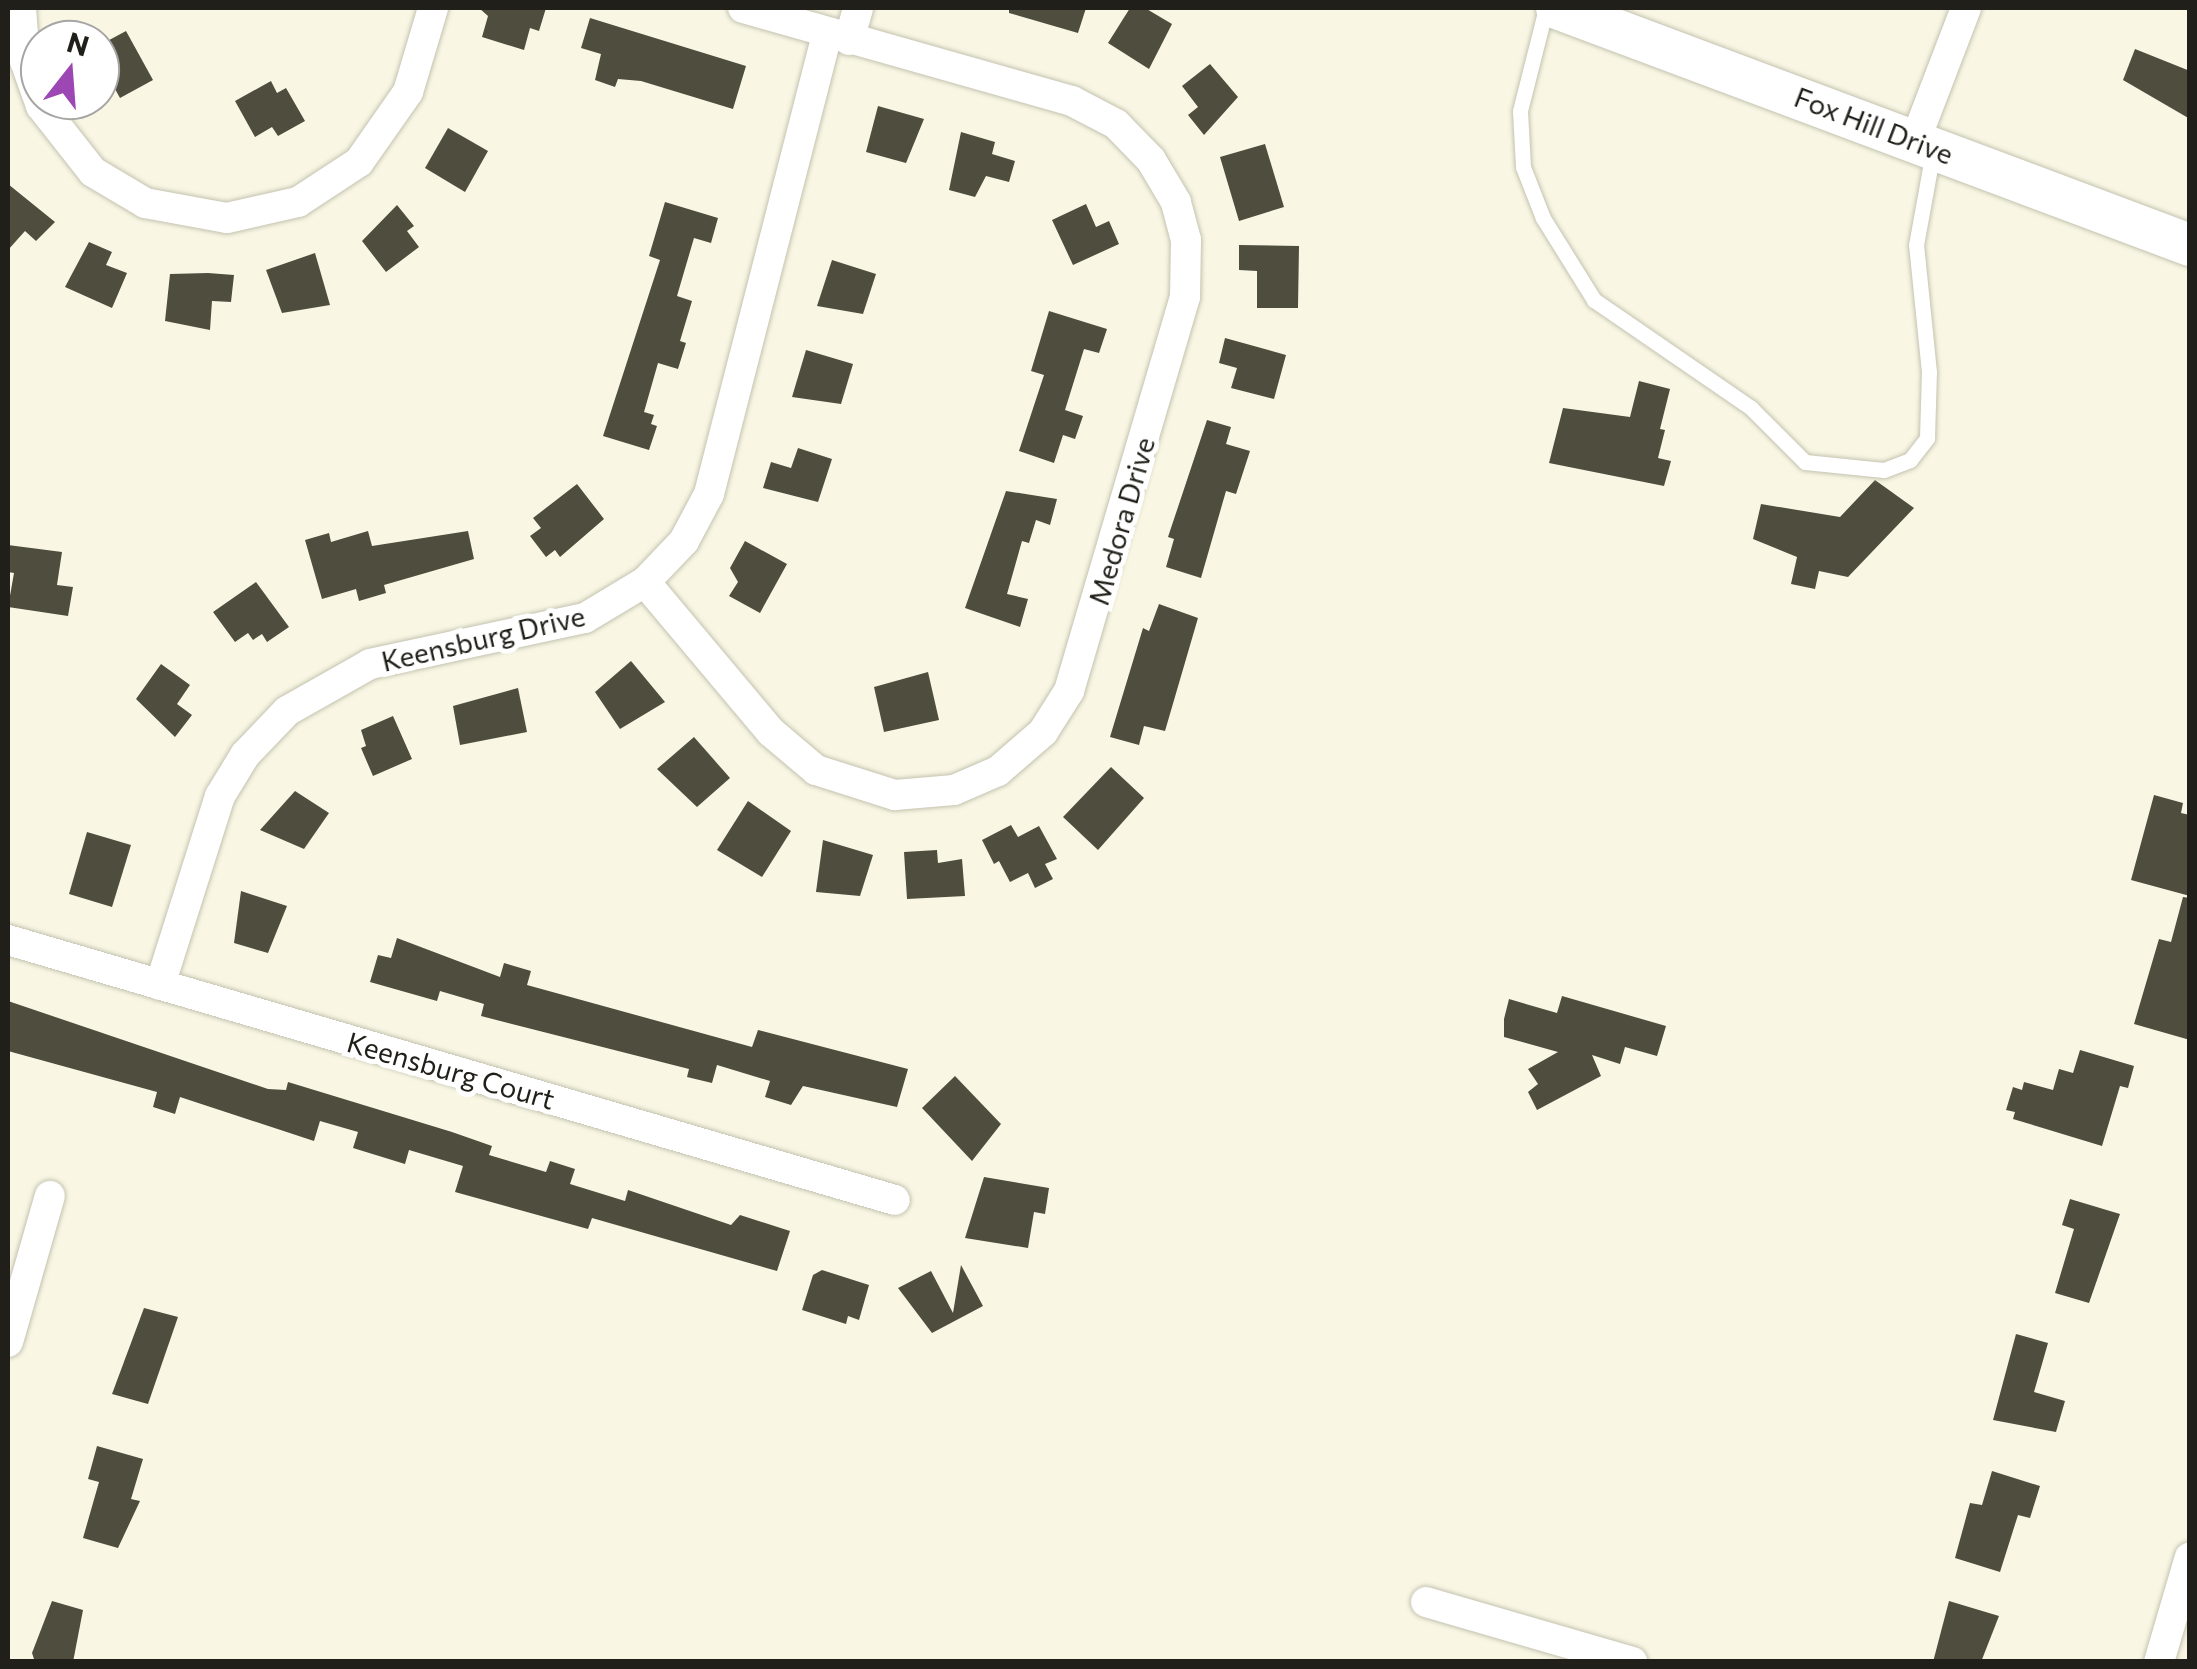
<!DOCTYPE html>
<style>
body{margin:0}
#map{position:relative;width:2197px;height:1669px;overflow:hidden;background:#f9f7e4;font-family:Commissioner,sans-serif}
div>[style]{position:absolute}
.building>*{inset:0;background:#4f4d3e}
.roads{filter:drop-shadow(0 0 2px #c4c2b0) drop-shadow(0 0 2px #c4c2b0)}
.lane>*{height:15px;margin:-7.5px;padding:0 7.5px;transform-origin:7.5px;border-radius:7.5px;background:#fff}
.street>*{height:30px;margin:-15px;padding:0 15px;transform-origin:15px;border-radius:15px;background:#fff}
.secondary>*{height:42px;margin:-21px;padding:0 21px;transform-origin:21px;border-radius:21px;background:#fff}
span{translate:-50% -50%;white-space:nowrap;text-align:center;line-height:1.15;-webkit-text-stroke:10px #fff;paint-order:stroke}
.street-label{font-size:28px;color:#201f19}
.frame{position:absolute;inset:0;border:10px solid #201f19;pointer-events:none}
.north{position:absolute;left:20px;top:20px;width:100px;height:100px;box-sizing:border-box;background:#fff;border:2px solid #a6a5a3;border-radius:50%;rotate:17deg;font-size:28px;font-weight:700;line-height:40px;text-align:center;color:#201f19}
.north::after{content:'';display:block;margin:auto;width:35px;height:45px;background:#9d47b4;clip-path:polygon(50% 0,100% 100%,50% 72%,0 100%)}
</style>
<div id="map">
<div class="building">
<div style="clip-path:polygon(479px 8px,546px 8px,539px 31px,530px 28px,524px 50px,482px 37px,488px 16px)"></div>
<div style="clip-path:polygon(1009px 8px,1086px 8px,1078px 33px,1009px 13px)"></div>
<div style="clip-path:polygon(1130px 8px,1145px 8px,1172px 24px,1149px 69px,1108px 43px)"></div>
<div style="clip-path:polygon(590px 18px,746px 66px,733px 109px,641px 81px,618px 79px,615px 87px,595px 80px,601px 54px,581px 48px)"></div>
<div style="clip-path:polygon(126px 31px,153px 80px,120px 98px,100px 62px,100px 45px)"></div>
<div style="clip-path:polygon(2135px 49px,2190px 71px,2190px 119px,2123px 80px)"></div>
<div style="clip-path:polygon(1210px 64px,1238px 97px,1204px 135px,1188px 115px,1198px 107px,1182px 86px)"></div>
<div style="clip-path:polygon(271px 81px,277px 93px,286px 88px,305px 121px,278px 136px,272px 127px,255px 137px,235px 101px)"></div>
<div style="clip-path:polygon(878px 106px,924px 119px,906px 163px,866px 152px)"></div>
<div style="clip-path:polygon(448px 128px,488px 151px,465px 192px,425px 168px)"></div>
<div style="clip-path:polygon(961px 132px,995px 142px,992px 154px,1015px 161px,1009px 182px,986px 176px,975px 197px,949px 190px)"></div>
<div style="clip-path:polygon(1265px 144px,1284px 207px,1239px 221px,1220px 157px)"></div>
<div style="clip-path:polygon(8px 184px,55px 222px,36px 241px,25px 231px,8px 250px)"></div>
<div style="clip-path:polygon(665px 202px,718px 218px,711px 243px,694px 238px,677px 296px,692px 301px,680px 341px,686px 343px,678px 369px,658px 363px,644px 412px,654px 415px,651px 424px,657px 426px,649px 450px,603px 436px,660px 260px,649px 256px)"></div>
<div style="clip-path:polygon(1086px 204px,1096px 227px,1109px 221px,1119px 244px,1073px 265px,1052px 220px)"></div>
<div style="clip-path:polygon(397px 205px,414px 226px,407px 231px,419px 247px,386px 272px,362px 241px)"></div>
<div style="clip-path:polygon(89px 242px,112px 252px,106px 265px,127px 273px,112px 308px,65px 287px)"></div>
<div style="clip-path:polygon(1239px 245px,1299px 246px,1298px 308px,1257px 308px,1257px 271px,1239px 270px)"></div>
<div style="clip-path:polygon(315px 253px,330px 305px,282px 313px,266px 270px)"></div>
<div style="clip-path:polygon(832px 260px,876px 274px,863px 314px,817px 306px)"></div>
<div style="clip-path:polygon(208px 273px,234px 275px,231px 302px,212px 301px,210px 330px,165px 321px,170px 274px)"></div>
<div style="clip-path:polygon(1049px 311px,1107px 329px,1099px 353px,1084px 349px,1065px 410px,1083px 416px,1075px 439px,1063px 435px,1054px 463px,1019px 451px,1044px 375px,1031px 371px)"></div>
<div style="clip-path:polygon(1225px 338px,1286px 355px,1274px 399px,1231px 388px,1237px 368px,1219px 363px)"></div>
<div style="clip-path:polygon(806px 350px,853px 364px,841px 404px,792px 397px)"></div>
<div style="clip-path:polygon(1639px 381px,1670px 389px,1660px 429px,1665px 430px,1658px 458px,1671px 461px,1664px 486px,1549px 463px,1563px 408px,1630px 417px)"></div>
<div style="clip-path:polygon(1207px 420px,1231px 427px,1226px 444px,1250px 451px,1236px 494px,1226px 491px,1201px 578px,1166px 567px,1174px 539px,1168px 537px)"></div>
<div style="clip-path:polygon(798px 448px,832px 459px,818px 502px,763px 488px,771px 462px,791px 468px)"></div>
<div style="clip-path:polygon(1875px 480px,1914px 508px,1848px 577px,1819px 571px,1815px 589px,1791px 584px,1797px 557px,1753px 539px,1761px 504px,1840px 517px)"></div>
<div style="clip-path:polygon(577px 484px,604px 519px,560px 557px,555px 550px,546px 557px,530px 536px,541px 528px,533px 518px)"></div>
<div style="clip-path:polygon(1006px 491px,1057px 499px,1050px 525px,1036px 520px,1029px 543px,1022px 541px,1007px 594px,1028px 599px,1020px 627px,965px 608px)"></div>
<div style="clip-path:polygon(368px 531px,372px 546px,468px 531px,474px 559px,384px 585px,386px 593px,359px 601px,356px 589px,322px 599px,305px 540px,329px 533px,331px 542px)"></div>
<div style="clip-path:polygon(745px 541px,787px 564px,760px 613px,729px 596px,738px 582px,730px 568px)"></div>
<div style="clip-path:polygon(8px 545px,62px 552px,57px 585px,73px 587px,68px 616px,8px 607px,14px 573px,8px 572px)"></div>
<div style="clip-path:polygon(256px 582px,289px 627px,267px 642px,262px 634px,253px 640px,248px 633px,235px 642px,213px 612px)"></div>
<div style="clip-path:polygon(1159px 604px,1198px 618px,1165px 731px,1144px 726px,1139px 745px,1110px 737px,1143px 628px,1149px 631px)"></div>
<div style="clip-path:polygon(631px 661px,665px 702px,620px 729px,595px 692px)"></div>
<div style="clip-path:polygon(161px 664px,190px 685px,177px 704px,192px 715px,175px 737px,136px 699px)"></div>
<div style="clip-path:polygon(928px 672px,939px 720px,884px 732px,874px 687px)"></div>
<div style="clip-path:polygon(518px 688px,527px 732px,460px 745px,453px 706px)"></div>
<div style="clip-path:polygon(393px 716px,412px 759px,373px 776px,361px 748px,366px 746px,361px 730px)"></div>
<div style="clip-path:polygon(694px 737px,730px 778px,697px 807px,657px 769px)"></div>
<div style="clip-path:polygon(1111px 767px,1144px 798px,1098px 850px,1063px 817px)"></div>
<div style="clip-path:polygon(295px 791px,329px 813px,304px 849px,260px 830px)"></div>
<div style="clip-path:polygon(2154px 795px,2183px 803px,2181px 813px,2190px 815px,2190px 896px,2131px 880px)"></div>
<div style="clip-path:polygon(748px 801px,791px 831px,762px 877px,717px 850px)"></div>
<div style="clip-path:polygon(1011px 825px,1018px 837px,1039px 826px,1057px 859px,1045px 864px,1053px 879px,1035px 888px,1028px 873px,1010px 882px,999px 861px,994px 864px,982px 840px)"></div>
<div style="clip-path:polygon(87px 832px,131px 845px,112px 907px,69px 894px)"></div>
<div style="clip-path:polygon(823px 840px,873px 855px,860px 896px,816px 892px)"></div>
<div style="clip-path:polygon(937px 850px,938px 863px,962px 859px,965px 896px,907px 899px,904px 852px)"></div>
<div style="clip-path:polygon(241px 891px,287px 906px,268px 953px,234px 943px)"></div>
<div style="clip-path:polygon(2183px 897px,2190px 898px,2190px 1040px,2134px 1024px,2159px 939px,2171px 942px)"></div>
<div style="clip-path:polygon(397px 938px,500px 977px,504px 963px,531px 971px,527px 985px,752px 1047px,758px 1030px,908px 1069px,897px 1107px,803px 1086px,791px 1105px,765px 1097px,770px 1081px,717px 1065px,712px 1083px,687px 1077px,689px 1069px,481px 1016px,484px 1004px,440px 991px,437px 1001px,370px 982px,378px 955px,391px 958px)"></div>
<div style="clip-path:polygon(1562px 996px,1666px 1026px,1657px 1056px,1625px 1047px,1620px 1064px,1592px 1055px,1601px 1076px,1537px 1110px,1528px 1092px,1538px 1084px,1528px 1069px,1558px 1052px,1504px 1037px,1504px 1019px,1509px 999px,1557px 1013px)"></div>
<div style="clip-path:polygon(8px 1001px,268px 1089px,286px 1090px,288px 1082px,452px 1132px,492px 1146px,489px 1155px,546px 1172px,550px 1161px,575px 1169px,570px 1184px,625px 1201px,628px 1190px,731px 1225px,740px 1215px,790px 1231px,777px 1271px,592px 1218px,588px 1229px,455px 1192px,463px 1166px,409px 1150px,405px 1164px,353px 1148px,358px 1132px,320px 1121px,314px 1141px,180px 1097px,175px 1114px,153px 1107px,157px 1092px,8px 1051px)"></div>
<div style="clip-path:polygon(2080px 1050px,2134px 1066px,2128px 1088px,2120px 1086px,2102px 1146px,2013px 1119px,2015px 1112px,2006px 1110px,2013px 1087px,2022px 1090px,2024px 1082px,2053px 1090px,2059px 1069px,2073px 1073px)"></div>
<div style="clip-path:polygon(955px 1076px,1001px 1124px,972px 1161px,922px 1108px)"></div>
<div style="clip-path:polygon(984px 1177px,1049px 1188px,1045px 1214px,1034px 1212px,1028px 1248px,965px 1238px)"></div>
<div style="clip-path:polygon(2070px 1199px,2120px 1214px,2089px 1303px,2055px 1293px,2074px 1229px,2062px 1225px)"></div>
<div style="clip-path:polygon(961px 1265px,983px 1306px,932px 1333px,898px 1288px,931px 1271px,953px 1313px)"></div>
<div style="clip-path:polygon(822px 1270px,869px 1285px,859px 1320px,848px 1316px,846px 1324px,802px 1310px,813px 1275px)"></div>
<div style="clip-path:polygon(144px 1308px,178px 1317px,148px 1404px,112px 1394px)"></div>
<div style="clip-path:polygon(2016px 1334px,2048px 1343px,2034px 1392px,2065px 1401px,2056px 1432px,1993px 1420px)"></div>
<div style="clip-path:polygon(97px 1446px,143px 1459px,131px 1499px,140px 1501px,118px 1548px,83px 1538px,99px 1482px,88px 1479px)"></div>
<div style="clip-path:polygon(1992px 1471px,2040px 1486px,2030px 1518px,2018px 1515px,2000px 1572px,1955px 1558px,1970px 1503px,1982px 1505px)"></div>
<div style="clip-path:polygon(52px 1601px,83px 1610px,73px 1662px,35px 1662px,32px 1653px)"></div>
<div style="clip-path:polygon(1949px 1601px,1999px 1616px,1981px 1662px,1933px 1662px)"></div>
</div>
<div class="roads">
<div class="lane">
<div style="left:1546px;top:8px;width:106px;rotate:104.2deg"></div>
<div style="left:1520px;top:111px;width:56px;rotate:86.9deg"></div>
<div style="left:1523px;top:167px;width:55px;rotate:68.6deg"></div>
<div style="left:1543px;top:218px;width:97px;rotate:58.1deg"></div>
<div style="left:1594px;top:300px;width:191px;rotate:34.5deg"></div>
<div style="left:1751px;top:408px;width:76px;rotate:45deg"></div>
<div style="left:1805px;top:462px;width:79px;rotate:5.8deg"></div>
<div style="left:1884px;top:470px;width:28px;rotate:-21deg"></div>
<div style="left:1910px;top:460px;width:28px;rotate:-52deg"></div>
<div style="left:1927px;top:438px;width:66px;rotate:-88.3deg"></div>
<div style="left:1929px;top:372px;width:128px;rotate:-95.8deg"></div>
<div style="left:1916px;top:245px;width:96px;rotate:-79.7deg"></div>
</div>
<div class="street">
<div style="left:21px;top:8px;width:53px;rotate:85.7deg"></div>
<div style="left:25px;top:61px;width:48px;rotate:70.4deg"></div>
<div style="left:41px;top:106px;width:84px;rotate:51.8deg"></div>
<div style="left:93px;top:172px;width:61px;rotate:30.8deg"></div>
<div style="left:145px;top:203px;width:83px;rotate:10.4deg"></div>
<div style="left:227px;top:218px;width:73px;rotate:-12.7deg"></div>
<div style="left:298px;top:202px;width:73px;rotate:-33.3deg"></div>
<div style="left:359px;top:162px;width:85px;rotate:-55deg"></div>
<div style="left:408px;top:92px;width:88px;rotate:-73.4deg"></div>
<div style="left:849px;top:40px;width:33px;rotate:-74deg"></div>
<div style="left:1915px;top:141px;width:142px;rotate:-69deg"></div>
<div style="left:645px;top:582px;width:196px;rotate:50deg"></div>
<div style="left:771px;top:732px;width:59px;rotate:40.2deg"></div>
<div style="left:816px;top:770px;width:83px;rotate:17.6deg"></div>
<div style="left:895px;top:795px;width:59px;rotate:-4.8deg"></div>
<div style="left:954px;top:790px;width:48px;rotate:-23.4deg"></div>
<div style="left:998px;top:771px;width:60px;rotate:-40.9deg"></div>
<div style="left:1043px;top:732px;width:49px;rotate:-57.6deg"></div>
<div style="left:1069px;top:691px;width:411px;rotate:-73.6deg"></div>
<div style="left:1185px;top:297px;width:57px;rotate:-89deg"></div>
<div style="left:1186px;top:240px;width:39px;rotate:-105deg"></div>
<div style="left:1176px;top:202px;width:49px;rotate:-120.8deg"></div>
<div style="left:1151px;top:160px;width:50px;rotate:-134.2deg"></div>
<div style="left:1116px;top:124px;width:50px;rotate:-152.4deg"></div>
<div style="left:1072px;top:101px;width:342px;rotate:-164.2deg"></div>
<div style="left:8px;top:940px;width:924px;rotate:16.34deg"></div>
<div style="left:160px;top:985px;width:198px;rotate:-72.4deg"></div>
<div style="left:220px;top:796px;width:48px;rotate:-58.6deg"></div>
<div style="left:245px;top:755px;width:61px;rotate:-46.3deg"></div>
<div style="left:287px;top:711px;width:95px;rotate:-29.5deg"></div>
<div style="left:370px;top:664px;width:220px;rotate:-12.1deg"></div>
<div style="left:585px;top:618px;width:70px;rotate:-31deg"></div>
<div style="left:645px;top:582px;width:57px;rotate:-46.4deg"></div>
<div style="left:684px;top:541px;width:53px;rotate:-62deg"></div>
<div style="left:709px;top:494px;width:475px;rotate:-75.6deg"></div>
<div style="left:8px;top:1342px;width:152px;rotate:-74deg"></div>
<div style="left:1426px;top:1602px;width:215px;rotate:16.2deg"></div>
<div style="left:2159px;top:1662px;width:109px;rotate:-73.6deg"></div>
</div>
<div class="secondary">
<div style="left:1557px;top:8px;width:676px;rotate:20.53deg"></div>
</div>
</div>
<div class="street-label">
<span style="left:1874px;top:125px;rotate:21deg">Fox Hill Drive</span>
<span style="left:1121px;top:521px;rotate:-74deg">Medora Drive</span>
<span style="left:483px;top:638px;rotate:-13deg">Keensburg Drive</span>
<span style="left:451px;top:1070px;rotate:16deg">Keensburg Court</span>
</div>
<div class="frame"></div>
<div class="north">N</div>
</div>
